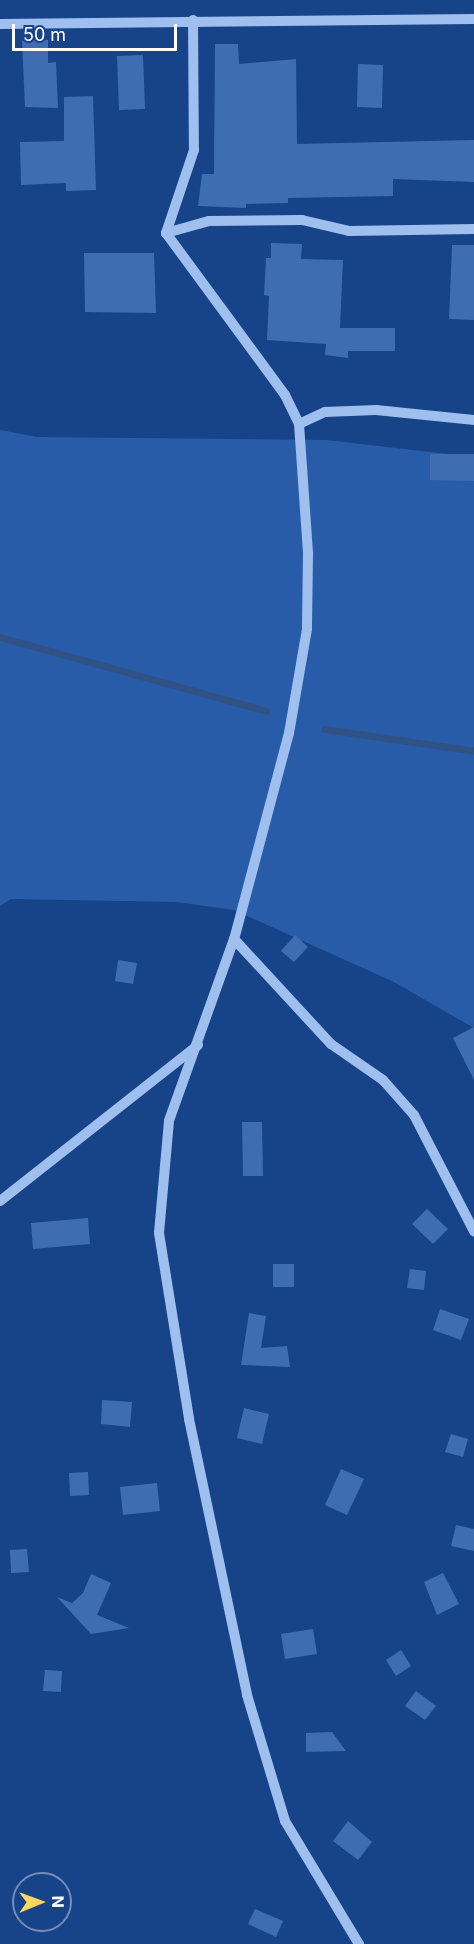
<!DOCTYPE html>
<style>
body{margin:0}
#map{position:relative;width:474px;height:1944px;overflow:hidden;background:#174389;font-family:Inter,sans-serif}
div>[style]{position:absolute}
.green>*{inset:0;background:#295ca8}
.stream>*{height:7px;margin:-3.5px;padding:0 3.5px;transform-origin:3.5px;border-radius:3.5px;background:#315285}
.building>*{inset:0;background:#3f6db2}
.minor>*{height:10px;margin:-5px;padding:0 5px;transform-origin:5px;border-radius:5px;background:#9fbfee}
span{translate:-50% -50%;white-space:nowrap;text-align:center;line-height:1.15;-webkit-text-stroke:4.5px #174389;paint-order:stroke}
.north{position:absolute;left:12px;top:1872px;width:60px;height:60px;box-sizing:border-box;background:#174389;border:2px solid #748eb8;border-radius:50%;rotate:89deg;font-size:16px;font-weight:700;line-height:24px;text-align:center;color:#fff}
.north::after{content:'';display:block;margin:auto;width:21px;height:27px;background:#ffd75c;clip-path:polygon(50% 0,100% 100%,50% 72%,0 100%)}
.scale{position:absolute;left:12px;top:24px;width:165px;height:27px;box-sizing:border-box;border:3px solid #fff;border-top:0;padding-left:8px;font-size:18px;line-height:21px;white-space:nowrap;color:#fff;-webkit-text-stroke:4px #174389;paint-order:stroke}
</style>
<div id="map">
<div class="green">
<div style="clip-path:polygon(0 430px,37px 437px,326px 440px,474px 457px,474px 1028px,394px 982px,234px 910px,177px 902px,11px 899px,0 906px)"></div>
</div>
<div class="stream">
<div style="left:0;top:637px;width:276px;rotate:15.5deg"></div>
<div style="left:324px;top:729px;width:152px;rotate:8.3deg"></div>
</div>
<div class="building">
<div style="clip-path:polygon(48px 40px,48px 63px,56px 62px,58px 108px,25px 107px,22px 41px)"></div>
<div style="clip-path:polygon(215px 44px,238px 44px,239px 64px,296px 59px,297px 144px,474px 140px,474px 182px,393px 179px,393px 196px,288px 198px,288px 203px,246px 204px,246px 208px,198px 206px,202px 174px,214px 174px)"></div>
<div style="clip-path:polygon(143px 55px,145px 109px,119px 110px,117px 56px)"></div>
<div style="clip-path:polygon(358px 64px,383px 65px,382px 108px,357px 107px)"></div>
<div style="clip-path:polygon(93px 96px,96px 190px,66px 191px,66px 183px,21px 185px,20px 142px,64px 141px,64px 97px)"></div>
<div style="clip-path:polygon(271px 243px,302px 244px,301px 259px,343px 260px,340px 328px,395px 328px,395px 351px,348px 351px,348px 358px,325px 355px,326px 344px,267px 340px,269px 296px,264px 295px,266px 258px,271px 258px)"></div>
<div style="clip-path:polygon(452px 245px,474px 245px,474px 320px,449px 319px)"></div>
<div style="clip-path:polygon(84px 253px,154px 253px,156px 313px,85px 312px)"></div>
<div style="clip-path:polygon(430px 454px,474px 454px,474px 481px,430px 480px)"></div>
<div style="clip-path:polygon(295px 935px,308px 947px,294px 962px,281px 951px)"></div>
<div style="clip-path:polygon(118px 960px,137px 963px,133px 984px,115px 981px)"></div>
<div style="clip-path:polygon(474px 1027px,474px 1080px,453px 1038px)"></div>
<div style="clip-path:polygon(242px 1122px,262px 1122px,263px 1176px,243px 1176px)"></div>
<div style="clip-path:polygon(427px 1209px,448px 1229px,433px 1244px,412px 1224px)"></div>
<div style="clip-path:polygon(88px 1218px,90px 1244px,33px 1249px,31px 1223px)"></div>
<div style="clip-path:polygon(273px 1264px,294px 1264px,294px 1287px,273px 1287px)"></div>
<div style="clip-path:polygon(410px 1269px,426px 1271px,424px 1290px,407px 1288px)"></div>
<div style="clip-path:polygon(440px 1309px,469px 1319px,461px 1340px,433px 1330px)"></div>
<div style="clip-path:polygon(249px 1313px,266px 1316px,261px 1348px,287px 1346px,290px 1367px,241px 1365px)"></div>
<div style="clip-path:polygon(102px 1400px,132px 1402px,130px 1427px,101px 1424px)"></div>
<div style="clip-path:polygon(244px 1408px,269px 1414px,262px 1444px,237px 1438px)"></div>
<div style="clip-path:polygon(451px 1434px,468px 1439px,463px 1457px,445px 1452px)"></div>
<div style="clip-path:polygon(341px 1469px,364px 1479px,347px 1515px,325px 1505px)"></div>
<div style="clip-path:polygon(88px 1472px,89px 1495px,70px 1496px,69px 1473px)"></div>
<div style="clip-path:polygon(157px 1483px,160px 1511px,123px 1515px,120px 1487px)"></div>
<div style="clip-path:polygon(456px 1525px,474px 1529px,474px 1551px,451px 1546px)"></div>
<div style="clip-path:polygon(27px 1549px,29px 1572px,11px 1573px,10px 1550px)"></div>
<div style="clip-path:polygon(443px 1573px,459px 1604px,437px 1615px,424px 1582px)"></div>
<div style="clip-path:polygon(91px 1574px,111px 1583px,97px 1615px,129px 1628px,91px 1634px,57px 1597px,72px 1603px,83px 1593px)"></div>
<div style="clip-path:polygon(313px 1629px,317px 1654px,285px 1659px,281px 1634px)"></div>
<div style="clip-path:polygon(401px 1650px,411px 1666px,396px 1676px,386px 1660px)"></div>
<div style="clip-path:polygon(45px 1670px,62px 1671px,61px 1692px,43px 1691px)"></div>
<div style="clip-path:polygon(416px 1691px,436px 1706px,425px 1720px,405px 1706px)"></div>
<div style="clip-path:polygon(332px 1732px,346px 1751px,306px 1752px,306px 1733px)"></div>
<div style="clip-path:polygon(348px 1821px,372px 1842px,358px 1860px,333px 1841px)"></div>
<div style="clip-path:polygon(255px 1909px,283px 1921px,276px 1937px,248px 1924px)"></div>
</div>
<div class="minor">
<div style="left:193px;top:20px;width:130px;rotate:89.6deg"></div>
<div style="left:194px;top:150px;width:88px;rotate:108.6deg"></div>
<div style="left:166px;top:233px;width:201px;rotate:53.7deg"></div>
<div style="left:285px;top:395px;width:32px;rotate:64deg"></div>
<div style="left:299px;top:424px;width:130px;rotate:86deg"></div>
<div style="left:308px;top:554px;width:75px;rotate:90.8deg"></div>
<div style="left:307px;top:629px;width:106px;rotate:99.8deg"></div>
<div style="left:289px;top:733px;width:213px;rotate:104.9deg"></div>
<div style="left:234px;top:939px;width:193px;rotate:109.7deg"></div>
<div style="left:169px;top:1121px;width:112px;rotate:95.1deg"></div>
<div style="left:159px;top:1233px;width:188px;rotate:80.8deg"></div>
<div style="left:189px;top:1419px;width:282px;rotate:78.1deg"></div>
<div style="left:247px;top:1695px;width:132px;rotate:73.2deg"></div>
<div style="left:285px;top:1821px;width:144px;rotate:59deg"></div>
<div style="left:0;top:24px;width:474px;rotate:-0.6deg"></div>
<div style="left:166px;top:233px;width:45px;rotate:-15.6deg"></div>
<div style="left:209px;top:221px;width:93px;rotate:-0.6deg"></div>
<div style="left:302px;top:220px;width:48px;rotate:13.2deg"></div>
<div style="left:349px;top:231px;width:125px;rotate:-0.9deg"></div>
<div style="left:299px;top:424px;width:29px;rotate:-25deg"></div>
<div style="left:325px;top:412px;width:51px;rotate:-2.2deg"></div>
<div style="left:376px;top:410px;width:99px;rotate:5.8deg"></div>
<div style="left:234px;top:939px;width:143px;rotate:47.3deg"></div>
<div style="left:331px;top:1044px;width:63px;rotate:34.7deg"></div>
<div style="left:383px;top:1080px;width:47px;rotate:48.5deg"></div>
<div style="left:414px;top:1115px;width:131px;rotate:62.7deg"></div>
<div style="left:0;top:1201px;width:252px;rotate:-38.2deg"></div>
</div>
<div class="north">N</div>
<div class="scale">50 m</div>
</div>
